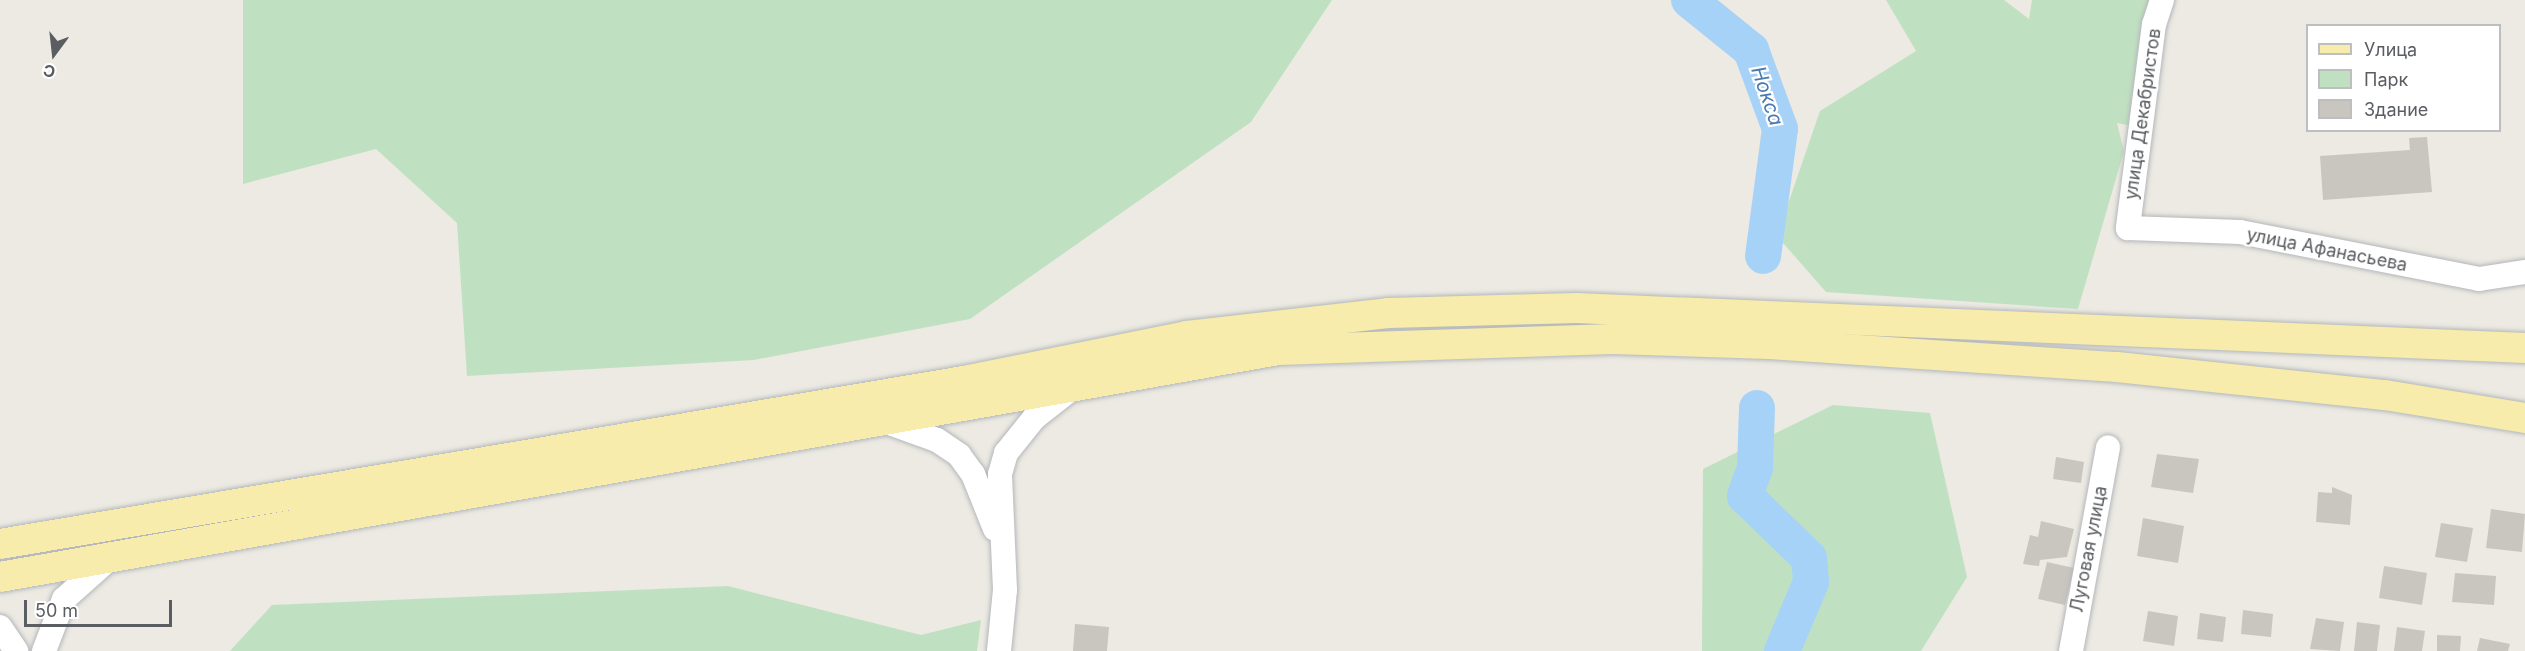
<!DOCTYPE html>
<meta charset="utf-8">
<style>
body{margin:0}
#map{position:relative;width:2525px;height:651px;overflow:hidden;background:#eceae2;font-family:Inter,sans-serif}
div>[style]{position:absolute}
.green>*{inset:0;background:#c0e1c1}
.river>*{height:36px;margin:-18px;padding:0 18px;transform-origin:18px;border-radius:18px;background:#a7d2f7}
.building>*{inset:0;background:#c9c6c0}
.roads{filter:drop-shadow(0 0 2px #b4b7bb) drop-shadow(0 0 2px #b4b7bb)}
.minor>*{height:24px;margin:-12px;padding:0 12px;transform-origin:12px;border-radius:12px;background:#fff}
.major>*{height:30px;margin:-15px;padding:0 15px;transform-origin:15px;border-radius:15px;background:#f7ecab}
span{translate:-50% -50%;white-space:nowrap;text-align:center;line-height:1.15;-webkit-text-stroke:4.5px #fff;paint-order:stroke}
.street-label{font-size:18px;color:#5a5d61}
.water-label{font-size:20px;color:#4979af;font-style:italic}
.legend{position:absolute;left:2306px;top:24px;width:195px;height:108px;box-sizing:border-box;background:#fff;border:2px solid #bdbec0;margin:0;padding:8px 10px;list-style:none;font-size:18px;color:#5a5d61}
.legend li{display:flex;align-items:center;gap:12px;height:30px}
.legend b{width:30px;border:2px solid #bdbec0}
.north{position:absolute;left:24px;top:24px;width:60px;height:60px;-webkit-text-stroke:4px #fff;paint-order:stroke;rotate:195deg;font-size:16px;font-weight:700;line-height:24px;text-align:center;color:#5a5d61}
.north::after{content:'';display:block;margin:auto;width:21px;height:27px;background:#5a5d61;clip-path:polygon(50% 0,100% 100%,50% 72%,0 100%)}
.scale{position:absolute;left:24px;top:600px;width:148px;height:27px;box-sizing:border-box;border:3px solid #5a5d61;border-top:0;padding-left:8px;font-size:18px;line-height:21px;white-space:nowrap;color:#5a5d61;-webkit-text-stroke:4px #fff;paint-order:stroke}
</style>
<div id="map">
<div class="green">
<div style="clip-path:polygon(243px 0,1332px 0,1251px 122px,970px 319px,754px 360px,467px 376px,457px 223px,376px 149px,243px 184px)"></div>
<div style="clip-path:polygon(1886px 0,2004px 0,2029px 19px,2032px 0,2152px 0,2132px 126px,2117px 123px,2124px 151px,2078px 309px,1826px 292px,1777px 236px,1820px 111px,1916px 51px)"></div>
<div style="clip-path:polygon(1833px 405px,1930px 413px,1967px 577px,1921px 651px,1702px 651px,1703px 469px)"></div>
<div style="clip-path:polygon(728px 586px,921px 635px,981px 620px,977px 651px,230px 651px,272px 605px)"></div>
</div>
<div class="river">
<div style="left:1689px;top:0;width:80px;rotate:38.9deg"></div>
<div style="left:1751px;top:50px;width:84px;rotate:69.8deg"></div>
<div style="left:1780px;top:129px;width:128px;rotate:97.6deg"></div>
<div style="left:1757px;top:408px;width:60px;rotate:91.9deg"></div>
<div style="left:1755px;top:468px;width:30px;rotate:110deg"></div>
<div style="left:1745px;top:496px;width:89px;rotate:44.1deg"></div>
<div style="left:1809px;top:558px;width:24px;rotate:85deg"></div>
<div style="left:1811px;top:582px;width:75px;rotate:112.8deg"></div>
</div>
<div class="building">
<div style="clip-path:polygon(2427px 137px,2432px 192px,2323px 200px,2320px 156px,2410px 150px,2409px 138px)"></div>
<div style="clip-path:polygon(2157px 454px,2199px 459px,2193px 493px,2151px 487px)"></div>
<div style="clip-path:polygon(2056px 457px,2084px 462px,2081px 483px,2053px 479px)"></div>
<div style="clip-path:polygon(2332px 487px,2352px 495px,2350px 525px,2316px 522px,2318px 492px,2332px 493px)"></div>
<div style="clip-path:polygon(2491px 509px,2525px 514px,2522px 552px,2486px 548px)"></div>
<div style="clip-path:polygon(2143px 518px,2184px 526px,2178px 563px,2137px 556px)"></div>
<div style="clip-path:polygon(2041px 521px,2074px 529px,2067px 557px,2040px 560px,2039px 566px,2023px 564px,2030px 535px,2038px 537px)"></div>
<div style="clip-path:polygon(2441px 523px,2473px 528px,2467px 562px,2435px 557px)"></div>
<div style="clip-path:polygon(2047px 562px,2074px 568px,2065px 605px,2038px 599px)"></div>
<div style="clip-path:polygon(2384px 566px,2427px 573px,2422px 605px,2379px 598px)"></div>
<div style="clip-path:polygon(2455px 573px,2496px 576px,2494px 605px,2452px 602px)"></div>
<div style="clip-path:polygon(2243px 610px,2273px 614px,2271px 637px,2241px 634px)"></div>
<div style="clip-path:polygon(2148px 611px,2178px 616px,2174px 646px,2143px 641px)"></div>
<div style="clip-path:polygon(2200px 613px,2226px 617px,2223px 642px,2197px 639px)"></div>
<div style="clip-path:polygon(2316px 618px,2344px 622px,2340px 651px,2310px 649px)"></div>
<div style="clip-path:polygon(2357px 622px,2380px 625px,2377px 651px,2354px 651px)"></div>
<div style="clip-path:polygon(1075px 624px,1109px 627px,1107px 651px,1073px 651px)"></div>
<div style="clip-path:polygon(2397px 627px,2425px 631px,2422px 651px,2394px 651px)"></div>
<div style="clip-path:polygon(2437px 635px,2461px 636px,2460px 651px,2437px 651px)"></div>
<div style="clip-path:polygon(2480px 638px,2510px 644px,2508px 651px,2477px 651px)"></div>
</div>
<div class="roads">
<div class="minor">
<div style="left:2162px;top:0;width:25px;rotate:108deg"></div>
<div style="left:2154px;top:24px;width:206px;rotate:97.3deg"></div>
<div style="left:2128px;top:228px;width:112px;rotate:2deg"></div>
<div style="left:2240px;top:232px;width:244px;rotate:11.1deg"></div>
<div style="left:2479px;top:279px;width:47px;rotate:-8.7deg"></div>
<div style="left:881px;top:420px;width:59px;rotate:19.7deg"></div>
<div style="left:937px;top:440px;width:27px;rotate:34deg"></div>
<div style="left:959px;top:455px;width:24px;rotate:54deg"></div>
<div style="left:973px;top:474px;width:59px;rotate:68.2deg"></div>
<div style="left:0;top:627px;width:29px;rotate:56deg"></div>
<div style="left:44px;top:651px;width:56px;rotate:-69deg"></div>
<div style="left:64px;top:599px;width:62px;rotate:-41.7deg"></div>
<div style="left:999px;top:651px;width:61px;rotate:-84.4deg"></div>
<div style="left:1005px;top:590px;width:116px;rotate:-92.5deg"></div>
<div style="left:1000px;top:474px;width:22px;rotate:-74deg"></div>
<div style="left:1006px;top:453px;width:45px;rotate:-51.3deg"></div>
<div style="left:1034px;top:418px;width:47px;rotate:-38.1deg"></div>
<div style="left:2071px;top:651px;width:207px;rotate:-79.7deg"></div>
</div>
<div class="major">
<div style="left:0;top:544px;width:978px;rotate:-9.6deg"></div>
<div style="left:964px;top:381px;width:227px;rotate:-11.4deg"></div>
<div style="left:1187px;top:336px;width:202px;rotate:-6.5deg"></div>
<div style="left:1388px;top:313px;width:188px;rotate:-1.5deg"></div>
<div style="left:1576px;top:308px;width:950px;rotate:2.41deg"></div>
<div style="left:0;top:577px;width:1298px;rotate:-10.07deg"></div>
<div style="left:1278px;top:350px;width:335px;rotate:-1.9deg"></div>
<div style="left:1613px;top:339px;width:156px;rotate:1.8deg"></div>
<div style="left:1769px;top:344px;width:349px;rotate:3.8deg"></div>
<div style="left:2117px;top:367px;width:269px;rotate:6deg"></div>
<div style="left:2385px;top:395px;width:142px;rotate:9.3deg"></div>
</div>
</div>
<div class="street-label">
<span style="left:2143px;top:114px;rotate:-82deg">улица Декабристов</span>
<span style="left:2327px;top:250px;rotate:11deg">улица Афанасьева</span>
<span style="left:2089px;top:549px;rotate:-79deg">Луговая улица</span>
</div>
<div class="water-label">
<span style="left:1767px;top:96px;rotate:71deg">Нокса</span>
</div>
<ul class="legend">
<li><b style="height:8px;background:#f7ecab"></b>Улица</li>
<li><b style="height:16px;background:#c0e1c1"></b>Парк</li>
<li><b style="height:16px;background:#c9c6c0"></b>Здание</li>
</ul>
<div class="north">С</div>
<div class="scale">50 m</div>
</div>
